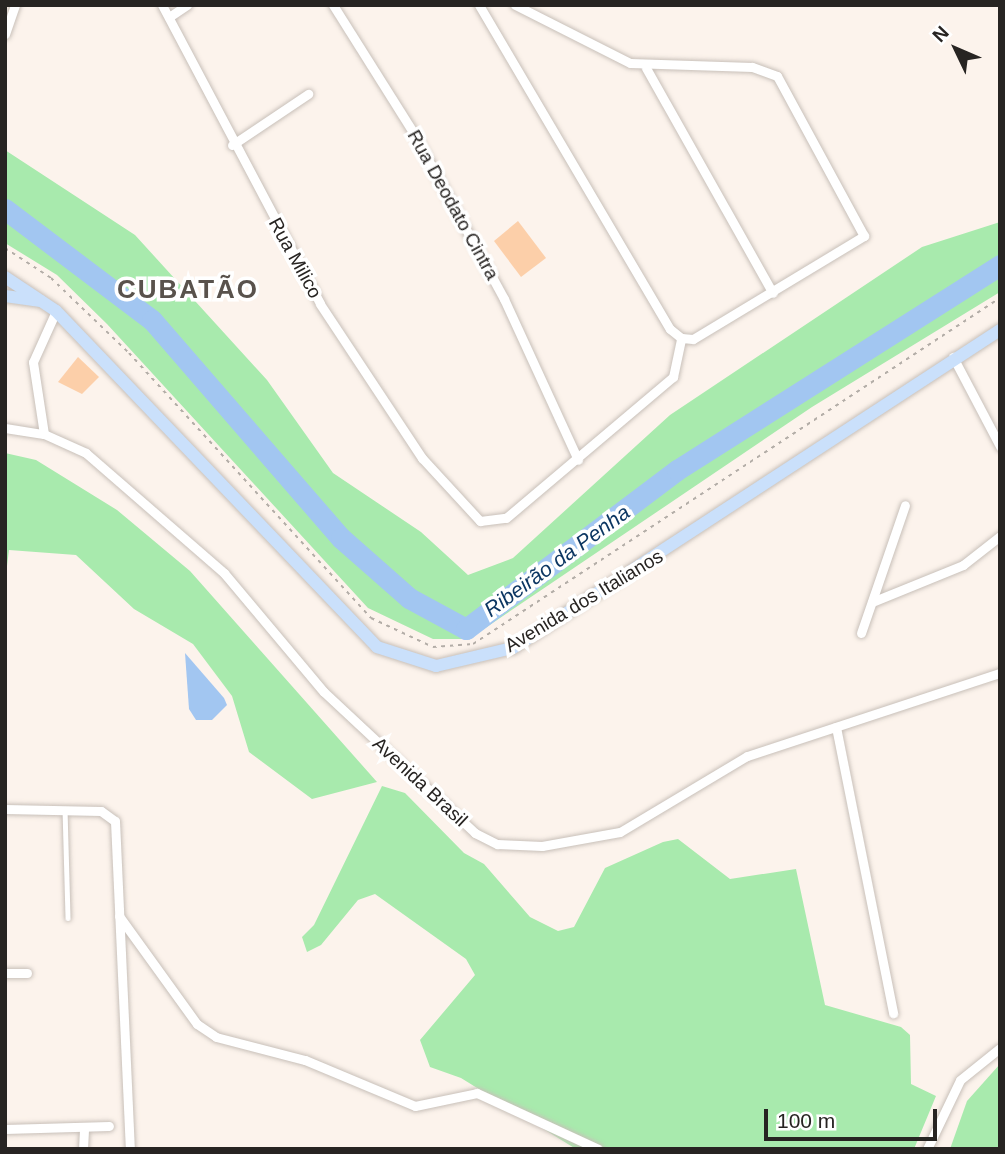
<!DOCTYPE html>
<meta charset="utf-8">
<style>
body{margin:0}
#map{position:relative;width:1005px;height:1154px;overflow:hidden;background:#fcf3ec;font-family:Arial,sans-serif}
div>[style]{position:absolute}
.green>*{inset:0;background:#a8eaad}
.water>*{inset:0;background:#a2c6f1}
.river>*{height:21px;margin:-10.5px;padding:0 10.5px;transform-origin:10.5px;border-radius:10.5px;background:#a2c6f1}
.building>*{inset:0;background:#fccfa9}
.path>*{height:2px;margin-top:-1px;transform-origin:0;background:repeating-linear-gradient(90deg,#b3ada7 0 3.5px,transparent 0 8.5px)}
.roads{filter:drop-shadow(0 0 2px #c8c0b9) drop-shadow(0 0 2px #c8c0b9)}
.lane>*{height:4.5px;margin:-2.25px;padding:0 2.25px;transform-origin:2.25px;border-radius:2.25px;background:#fff}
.street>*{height:9px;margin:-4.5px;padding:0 4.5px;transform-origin:4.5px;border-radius:4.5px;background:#fff}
.secondary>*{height:12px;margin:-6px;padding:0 6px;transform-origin:6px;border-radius:6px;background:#cae0fb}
span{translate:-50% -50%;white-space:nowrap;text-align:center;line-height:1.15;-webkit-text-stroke:7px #fff;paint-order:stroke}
.street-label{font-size:19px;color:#272422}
.water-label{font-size:21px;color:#0c3662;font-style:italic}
.district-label{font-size:26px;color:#59524c;font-weight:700;letter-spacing:2px}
.frame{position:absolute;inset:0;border:7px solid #272422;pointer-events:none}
.north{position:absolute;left:921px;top:14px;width:70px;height:70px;-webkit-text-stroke:5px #fff;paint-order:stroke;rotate:314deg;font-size:19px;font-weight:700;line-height:28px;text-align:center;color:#272422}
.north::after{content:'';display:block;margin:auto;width:24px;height:32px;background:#272422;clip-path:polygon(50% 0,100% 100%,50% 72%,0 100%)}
.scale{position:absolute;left:764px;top:1109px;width:173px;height:32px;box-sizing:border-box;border:4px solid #272422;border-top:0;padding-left:9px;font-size:21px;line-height:24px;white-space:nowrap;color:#272422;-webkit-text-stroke:5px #fff;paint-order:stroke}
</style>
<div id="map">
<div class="green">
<div style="clip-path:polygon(5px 150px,135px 235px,267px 380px,333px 473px,421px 532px,468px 575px,513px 558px,670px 415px,922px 247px,1000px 222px,1000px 292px,812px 407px,469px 639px,433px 639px,368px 608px,107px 324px,57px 275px,5px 243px)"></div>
<div style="clip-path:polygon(5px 453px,36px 460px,117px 510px,190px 571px,377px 782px,312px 799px,249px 752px,232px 696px,193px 644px,134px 609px,76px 555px,9px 550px,5px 582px)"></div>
<div style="clip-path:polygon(382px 786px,405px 793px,464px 853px,484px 864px,530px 917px,558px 931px,574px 927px,605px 868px,663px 842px,678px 839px,730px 879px,796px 869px,825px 1005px,901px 1027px,910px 1035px,911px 1084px,936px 1096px,914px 1149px,576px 1149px,461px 1078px,430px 1067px,420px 1040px,475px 975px,466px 959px,375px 894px,358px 900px,321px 945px,307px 952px,302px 937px,314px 925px)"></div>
<div style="clip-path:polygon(1000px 1064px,1000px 1149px,950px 1149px,967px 1101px)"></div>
</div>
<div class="water">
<div style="clip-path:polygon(185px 653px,224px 698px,227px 705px,212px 720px,196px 720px,189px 709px)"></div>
</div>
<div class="river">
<div style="left:5px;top:209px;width:184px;rotate:37.1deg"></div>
<div style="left:152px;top:320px;width:289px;rotate:49.1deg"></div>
<div style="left:341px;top:538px;width:91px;rotate:41.4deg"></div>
<div style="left:409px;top:598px;width:65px;rotate:28.5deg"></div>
<div style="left:466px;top:629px;width:264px;rotate:-37deg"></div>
<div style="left:677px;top:470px;width:383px;rotate:-32.4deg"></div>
</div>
<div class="building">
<div style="clip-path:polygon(518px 221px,546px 258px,521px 277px,494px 241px)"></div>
<div style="clip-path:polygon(78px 357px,99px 377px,82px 394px,58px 382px)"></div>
</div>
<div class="path">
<div style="left:5px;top:248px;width:55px;rotate:33.1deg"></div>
<div style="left:51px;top:278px;width:108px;rotate:43.9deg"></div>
<div style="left:129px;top:353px;width:359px;rotate:47.6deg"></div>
<div style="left:371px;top:618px;width:68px;rotate:25.1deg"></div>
<div style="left:433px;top:647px;width:40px;rotate:-4.3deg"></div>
<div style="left:473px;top:644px;width:630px;rotate:-33.29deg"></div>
</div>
<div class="roads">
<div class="lane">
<div style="left:65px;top:809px;width:109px;rotate:88.4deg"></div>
</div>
<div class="street">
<div style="left:162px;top:5px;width:338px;rotate:62.1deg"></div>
<div style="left:320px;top:304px;width:185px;rotate:56.5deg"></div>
<div style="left:422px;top:458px;width:86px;rotate:47.4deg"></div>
<div style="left:480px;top:521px;width:26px;rotate:-7deg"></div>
<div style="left:506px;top:518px;width:219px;rotate:-40.2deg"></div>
<div style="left:673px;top:377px;width:40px;rotate:-78deg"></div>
<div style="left:333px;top:5px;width:150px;rotate:57.8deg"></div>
<div style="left:413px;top:132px;width:190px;rotate:61.4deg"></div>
<div style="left:504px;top:299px;width:177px;rotate:65.3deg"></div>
<div style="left:479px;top:5px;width:376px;rotate:59.5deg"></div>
<div style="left:670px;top:329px;width:14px;rotate:39deg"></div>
<div style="left:681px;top:338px;width:12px;rotate:5deg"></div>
<div style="left:693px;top:339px;width:200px;rotate:-31.1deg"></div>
<div style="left:864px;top:236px;width:182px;rotate:-118.5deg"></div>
<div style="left:777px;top:76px;width:27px;rotate:-160deg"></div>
<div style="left:752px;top:67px;width:122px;rotate:-178.1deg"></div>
<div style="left:630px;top:63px;width:129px;rotate:-153.2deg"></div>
<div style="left:169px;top:17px;width:22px;rotate:-34deg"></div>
<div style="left:5px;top:34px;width:31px;rotate:-71deg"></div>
<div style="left:646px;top:68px;width:258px;rotate:60.6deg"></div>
<div style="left:232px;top:145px;width:92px;rotate:-33.9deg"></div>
<div style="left:953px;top:357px;width:101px;rotate:62.2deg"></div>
<div style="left:5px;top:428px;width:39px;rotate:9deg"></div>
<div style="left:44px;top:434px;width:46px;rotate:24.3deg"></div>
<div style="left:86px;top:453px;width:183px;rotate:41deg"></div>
<div style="left:224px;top:573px;width:155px;rotate:50deg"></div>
<div style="left:324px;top:692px;width:207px;rotate:43deg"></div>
<div style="left:475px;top:833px;width:25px;rotate:27deg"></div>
<div style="left:497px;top:844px;width:45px;rotate:2.5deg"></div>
<div style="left:542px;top:846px;width:79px;rotate:-10.2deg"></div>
<div style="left:620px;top:832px;width:148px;rotate:-30.9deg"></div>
<div style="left:747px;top:756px;width:266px;rotate:-18.2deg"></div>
<div style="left:44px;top:434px;width:73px;rotate:-98.7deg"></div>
<div style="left:33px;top:362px;width:56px;rotate:-65.7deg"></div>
<div style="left:872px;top:602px;width:98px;rotate:-22.1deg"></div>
<div style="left:963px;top:565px;width:47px;rotate:-38.1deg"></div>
<div style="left:861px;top:633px;width:135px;rotate:-71deg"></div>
<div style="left:836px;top:727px;width:292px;rotate:78.7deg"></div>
<div style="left:5px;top:809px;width:96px;rotate:1.2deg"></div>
<div style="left:101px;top:811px;width:17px;rotate:36deg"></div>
<div style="left:115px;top:821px;width:328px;rotate:87.4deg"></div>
<div style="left:119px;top:916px;width:133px;rotate:54.2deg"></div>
<div style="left:197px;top:1024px;width:23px;rotate:34deg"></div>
<div style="left:216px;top:1037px;width:92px;rotate:14.5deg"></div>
<div style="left:305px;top:1060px;width:119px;rotate:22.7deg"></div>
<div style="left:415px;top:1106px;width:63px;rotate:-11.8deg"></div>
<div style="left:477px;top:1093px;width:133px;rotate:24.8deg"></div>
<div style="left:5px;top:973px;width:22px"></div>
<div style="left:5px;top:1129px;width:104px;rotate:-1.7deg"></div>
<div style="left:83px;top:1149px;width:22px;rotate:-87deg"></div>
<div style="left:927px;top:1149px;width:76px;rotate:-64.4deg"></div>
<div style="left:960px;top:1080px;width:51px;rotate:-38.7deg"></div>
</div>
<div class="secondary">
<div style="left:5px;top:277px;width:61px;rotate:33.7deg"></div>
<div style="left:56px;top:311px;width:465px;rotate:46.3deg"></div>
<div style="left:377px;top:647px;width:62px;rotate:17.9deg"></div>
<div style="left:436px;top:666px;width:79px;rotate:-13.2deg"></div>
<div style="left:513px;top:648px;width:582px;rotate:-33.14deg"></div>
<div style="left:5px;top:296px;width:36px;rotate:8deg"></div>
</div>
</div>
<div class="street-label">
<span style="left:453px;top:205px;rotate:61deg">Rua Deodato Cintra</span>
<span style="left:295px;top:258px;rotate:61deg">Rua Milico</span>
<span style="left:584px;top:601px;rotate:-31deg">Avenida dos Italianos</span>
<span style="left:420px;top:782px;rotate:43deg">Avenida Brasil</span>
</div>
<div class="water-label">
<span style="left:557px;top:561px;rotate:-36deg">Ribeirão da Penha</span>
</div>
<div class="district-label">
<span style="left:188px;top:290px">CUBATÃO</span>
</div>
<div class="frame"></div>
<div class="north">N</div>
<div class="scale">100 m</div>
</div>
